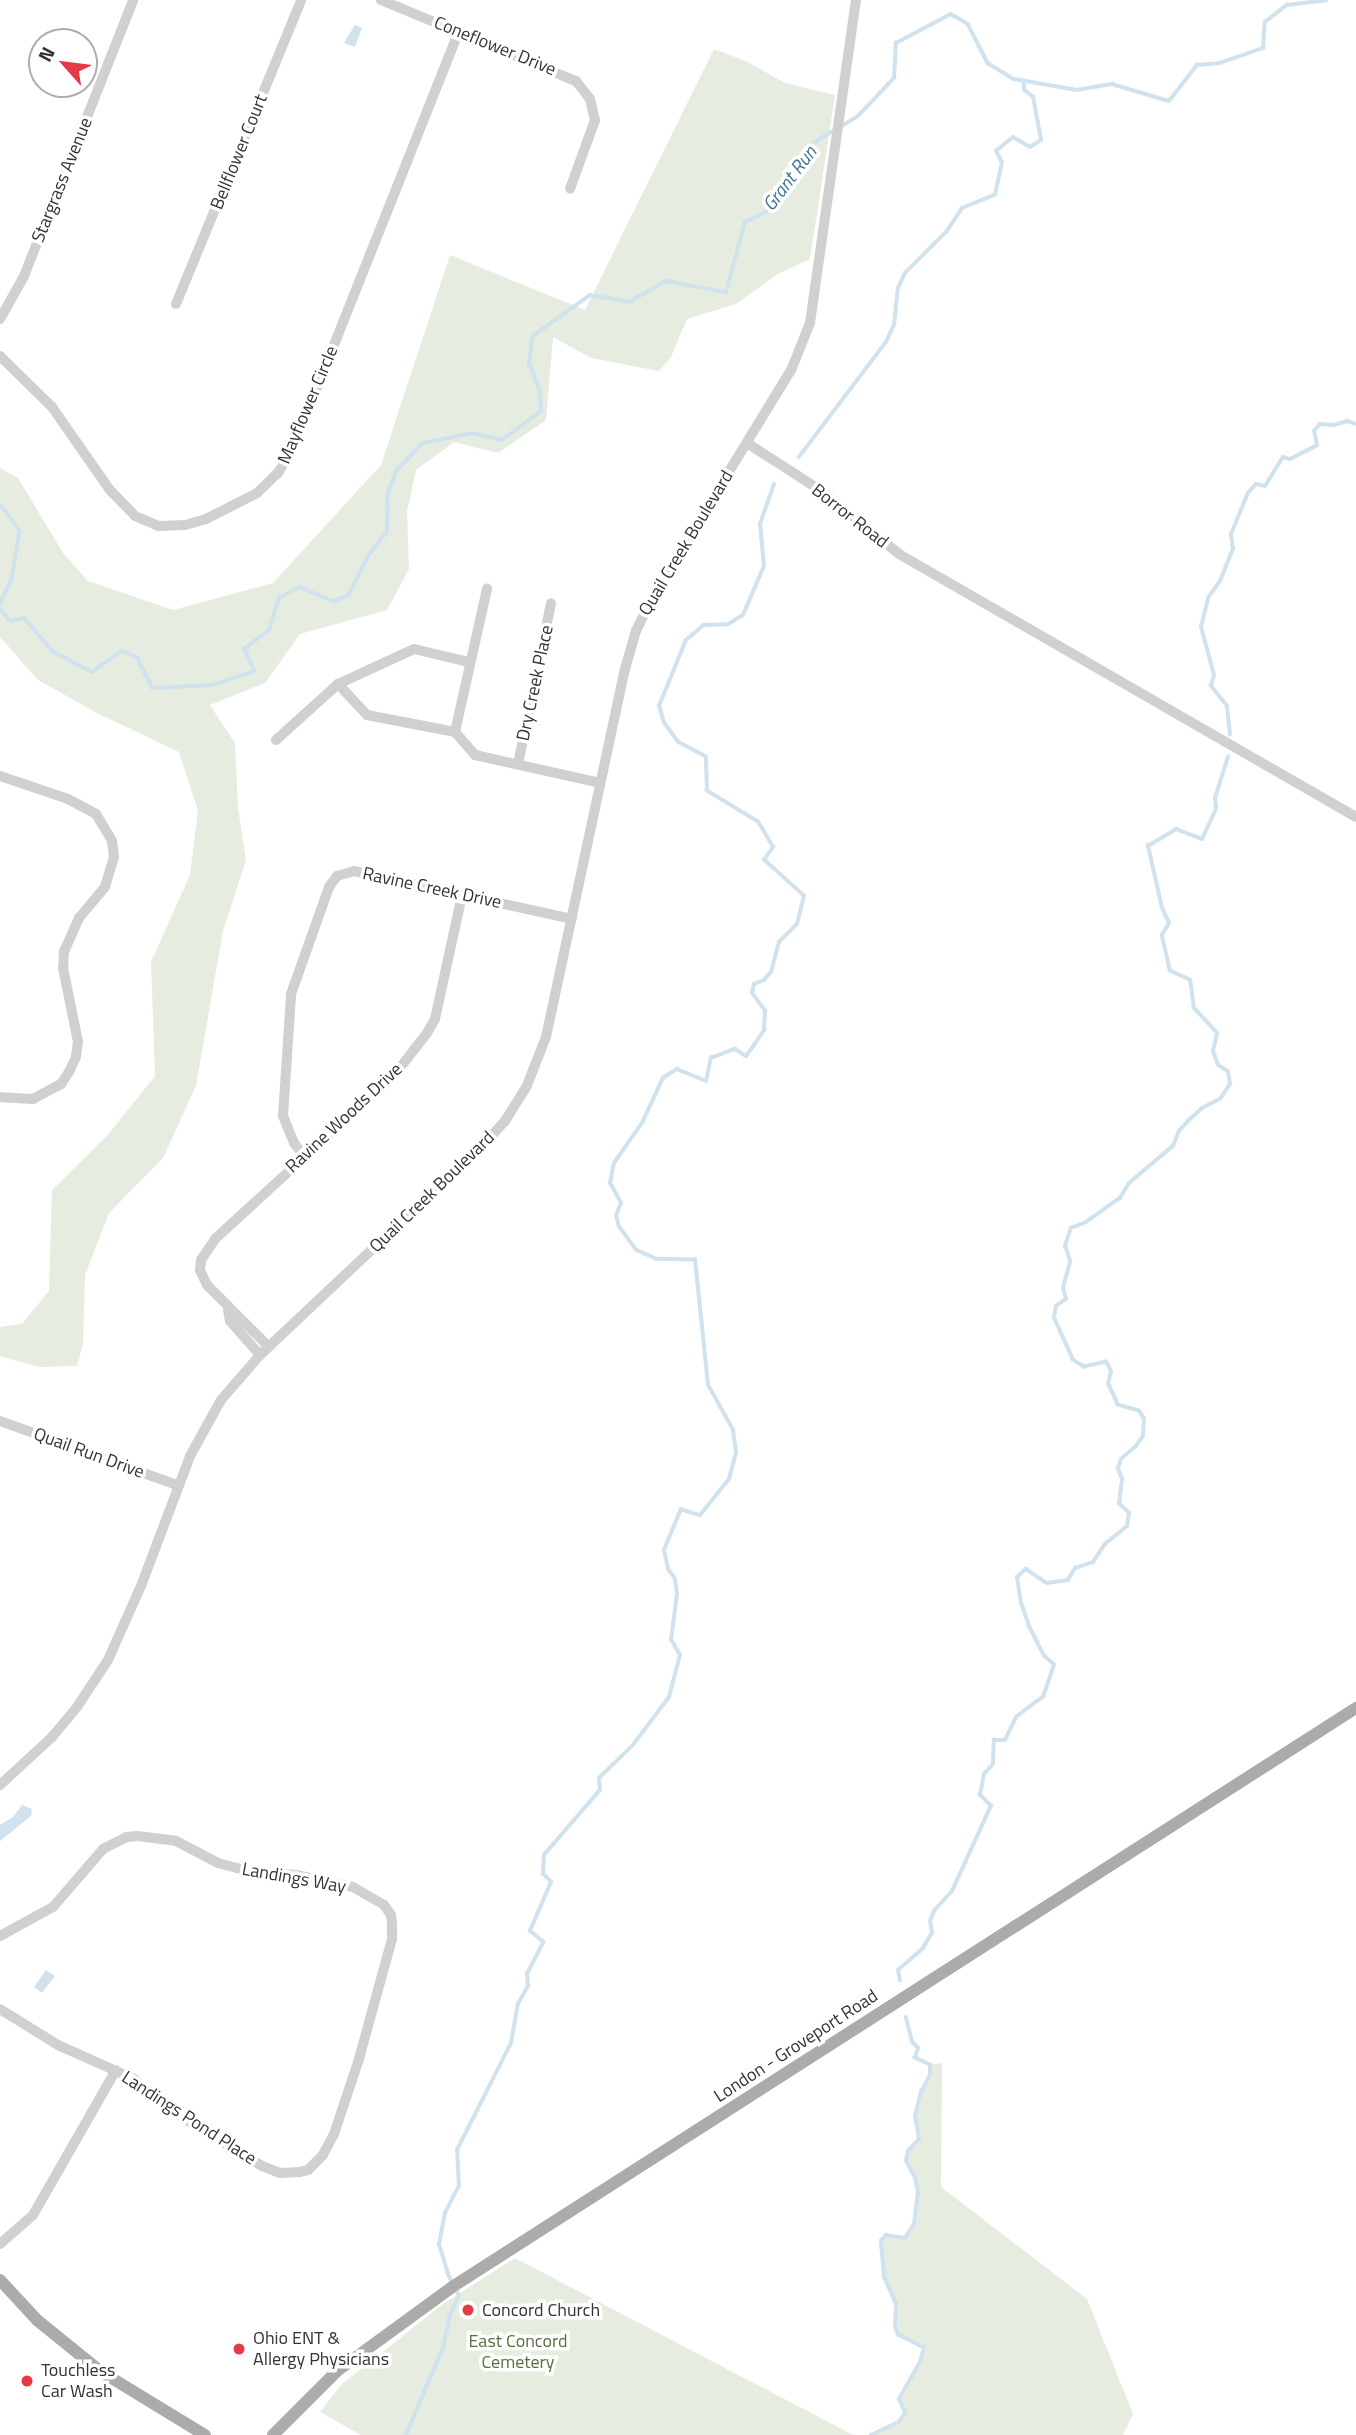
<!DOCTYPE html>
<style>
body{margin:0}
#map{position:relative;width:1356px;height:2435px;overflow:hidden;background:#fff;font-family:"Titillium Web",sans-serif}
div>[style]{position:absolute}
.green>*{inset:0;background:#e6ecdf}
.water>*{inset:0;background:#cfe2ee}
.stream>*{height:3.5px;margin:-1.75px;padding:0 1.75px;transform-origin:1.75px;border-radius:1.75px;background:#cfe2ee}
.minor>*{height:10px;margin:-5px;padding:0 5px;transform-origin:5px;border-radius:5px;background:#d0d0d0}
.major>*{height:12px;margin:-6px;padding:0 6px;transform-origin:6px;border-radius:6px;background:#ababab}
.dots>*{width:19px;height:19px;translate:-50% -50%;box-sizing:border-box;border:4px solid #fff;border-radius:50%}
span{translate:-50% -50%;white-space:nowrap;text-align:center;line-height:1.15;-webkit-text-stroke:7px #fff;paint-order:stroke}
.street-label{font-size:18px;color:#333}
.poi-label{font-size:18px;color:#333}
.left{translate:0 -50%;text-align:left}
.park-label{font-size:18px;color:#56703f}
.water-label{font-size:19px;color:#3f7597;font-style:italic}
.north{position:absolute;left:28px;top:28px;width:70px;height:70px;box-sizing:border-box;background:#fff;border:2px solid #adadad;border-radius:50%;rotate:298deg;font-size:19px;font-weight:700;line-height:28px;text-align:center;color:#333}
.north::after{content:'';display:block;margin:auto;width:24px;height:32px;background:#e63946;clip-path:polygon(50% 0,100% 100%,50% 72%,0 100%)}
</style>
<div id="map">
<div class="green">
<div style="clip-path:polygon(714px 49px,748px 62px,785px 83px,835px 95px,810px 259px,776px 275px,736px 304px,687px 319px,671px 357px,659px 371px,591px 358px,553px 337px,546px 420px,498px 453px,454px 442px,416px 470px,407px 512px,409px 569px,387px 610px,300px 634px,265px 683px,210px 705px,235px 743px,238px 808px,246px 860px,223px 931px,196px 1086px,163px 1158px,109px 1213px,85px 1275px,83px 1344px,77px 1366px,39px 1367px,0 1356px,0 1327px,22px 1324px,49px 1291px,52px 1190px,107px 1136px,155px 1076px,151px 962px,190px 875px,198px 811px,179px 752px,97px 713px,38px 680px,0 637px,0 468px,18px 478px,63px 553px,88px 581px,173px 610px,273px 583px,381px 465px,450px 255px,585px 310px)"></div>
<div style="clip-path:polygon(942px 2063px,941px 2187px,1087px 2299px,1133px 2414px,1123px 2435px,871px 2435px,899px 2422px,905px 2413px,899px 2399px,920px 2362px,924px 2348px,898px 2335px,895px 2326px,896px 2304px,884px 2277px,881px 2241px,886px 2235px,905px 2238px,914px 2224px,918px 2193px,915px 2178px,906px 2161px,908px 2151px,919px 2139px,915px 2116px,921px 2092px,930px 2075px,930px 2065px)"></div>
<div style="clip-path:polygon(515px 2258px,853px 2435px,361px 2435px,320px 2412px,342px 2384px,443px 2304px)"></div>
</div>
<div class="water">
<div style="clip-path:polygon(355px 25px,362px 28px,355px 47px,344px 43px)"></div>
<div style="clip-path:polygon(22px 1805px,32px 1809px,31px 1816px,0 1841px,0 1825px,13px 1817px)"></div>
<div style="clip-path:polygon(46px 1970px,55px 1976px,42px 1993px,34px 1987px)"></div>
</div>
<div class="stream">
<div style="left:840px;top:127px;width:21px;rotate:-31deg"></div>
<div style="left:858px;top:116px;width:52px;rotate:-46.5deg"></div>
<div style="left:894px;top:78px;width:35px;rotate:-87deg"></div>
<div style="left:896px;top:43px;width:62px;rotate:-27.8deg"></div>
<div style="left:951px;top:14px;width:20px;rotate:30deg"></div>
<div style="left:968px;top:24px;width:44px;rotate:62.9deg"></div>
<div style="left:988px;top:63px;width:31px;rotate:32deg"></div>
<div style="left:1014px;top:79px;width:64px;rotate:9.9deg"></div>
<div style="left:1077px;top:90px;width:36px;rotate:-10deg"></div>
<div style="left:1112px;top:84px;width:59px;rotate:16.6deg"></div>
<div style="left:1169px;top:101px;width:46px;rotate:-52.1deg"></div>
<div style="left:1197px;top:65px;width:23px;rotate:-5deg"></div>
<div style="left:1220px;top:63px;width:46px;rotate:-19.2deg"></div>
<div style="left:1263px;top:48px;width:26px;rotate:-86deg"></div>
<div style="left:1265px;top:22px;width:28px;rotate:-38deg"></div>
<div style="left:1287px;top:5px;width:39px;rotate:-7deg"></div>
<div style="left:799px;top:457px;width:144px;rotate:-52.9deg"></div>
<div style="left:886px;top:342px;width:19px;rotate:-65deg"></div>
<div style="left:894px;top:325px;width:37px;rotate:-84deg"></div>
<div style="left:898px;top:288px;width:17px;rotate:-65deg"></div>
<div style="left:905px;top:273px;width:59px;rotate:-45deg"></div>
<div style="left:947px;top:231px;width:27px;rotate:-57deg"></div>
<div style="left:962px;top:208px;width:35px;rotate:-22deg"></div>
<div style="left:995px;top:195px;width:33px;rotate:-78deg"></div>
<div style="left:1002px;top:163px;width:13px;rotate:-117deg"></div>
<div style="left:996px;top:151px;width:22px;rotate:-39deg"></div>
<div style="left:1013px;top:137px;width:20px;rotate:30deg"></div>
<div style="left:1030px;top:147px;width:13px;rotate:-32deg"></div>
<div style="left:1041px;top:140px;width:44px;rotate:-100.5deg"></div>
<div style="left:1033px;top:97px;width:11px;rotate:-142deg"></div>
<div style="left:1024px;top:90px;width:9px;rotate:-90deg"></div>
<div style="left:0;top:504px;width:34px;rotate:53deg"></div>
<div style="left:20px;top:531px;width:50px;rotate:99.3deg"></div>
<div style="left:12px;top:580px;width:28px;rotate:116deg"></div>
<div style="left:0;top:608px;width:16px;rotate:52deg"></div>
<div style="left:10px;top:621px;width:14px;rotate:-12deg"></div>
<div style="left:24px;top:618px;width:45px;rotate:48.6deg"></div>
<div style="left:54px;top:652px;width:43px;rotate:27.8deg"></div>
<div style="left:92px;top:672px;width:37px;rotate:-35deg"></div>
<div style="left:122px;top:651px;width:16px;rotate:22deg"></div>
<div style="left:137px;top:657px;width:35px;rotate:63deg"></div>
<div style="left:153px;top:688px;width:59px;rotate:-2.9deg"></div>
<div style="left:212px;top:685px;width:44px;rotate:-18.4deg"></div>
<div style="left:254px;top:671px;width:24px;rotate:-114deg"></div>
<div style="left:244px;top:649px;width:31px;rotate:-37deg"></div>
<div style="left:269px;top:630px;width:34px;rotate:-73deg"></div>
<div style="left:279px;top:598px;width:24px;rotate:-28deg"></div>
<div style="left:300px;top:587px;width:36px;rotate:23deg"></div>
<div style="left:333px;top:601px;width:16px;rotate:-18deg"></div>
<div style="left:348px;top:596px;width:45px;rotate:-63.4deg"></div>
<div style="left:368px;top:556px;width:31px;rotate:-52deg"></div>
<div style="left:387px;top:532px;width:39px;rotate:-89deg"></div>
<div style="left:388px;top:493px;width:23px;rotate:-70deg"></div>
<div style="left:396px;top:471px;width:39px;rotate:-46deg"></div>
<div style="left:423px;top:443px;width:50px;rotate:-11.5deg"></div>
<div style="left:472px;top:433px;width:31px;rotate:13deg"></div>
<div style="left:502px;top:440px;width:49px;rotate:-36.6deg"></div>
<div style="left:541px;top:411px;width:19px;rotate:-93deg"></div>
<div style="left:540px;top:392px;width:31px;rotate:-111deg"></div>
<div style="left:529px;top:363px;width:27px;rotate:-82deg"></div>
<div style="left:533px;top:336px;width:70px;rotate:-35.7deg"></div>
<div style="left:590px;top:295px;width:40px;rotate:10deg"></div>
<div style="left:629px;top:302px;width:43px;rotate:-29.6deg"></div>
<div style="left:666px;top:281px;width:61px;rotate:10.4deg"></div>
<div style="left:726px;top:292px;width:73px;rotate:-74.8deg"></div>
<div style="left:745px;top:222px;width:23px;rotate:-25deg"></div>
<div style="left:766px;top:212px;width:82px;rotate:-55.9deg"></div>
<div style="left:812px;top:144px;width:25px;rotate:-32deg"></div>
<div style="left:1230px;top:735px;width:29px;rotate:-96deg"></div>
<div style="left:1227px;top:706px;width:26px;rotate:-129deg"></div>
<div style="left:1211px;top:686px;width:11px;rotate:-75deg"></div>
<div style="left:1214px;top:675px;width:50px;rotate:-105.2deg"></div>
<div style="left:1201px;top:627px;width:30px;rotate:-76deg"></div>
<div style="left:1208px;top:598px;width:21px;rotate:-55deg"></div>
<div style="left:1220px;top:581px;width:35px;rotate:-68deg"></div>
<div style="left:1233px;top:549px;width:15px;rotate:-98deg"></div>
<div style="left:1231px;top:534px;width:44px;rotate:-67.5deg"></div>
<div style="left:1248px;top:493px;width:12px;rotate:-48deg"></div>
<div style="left:1256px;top:484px;width:9px;rotate:13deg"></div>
<div style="left:1265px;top:486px;width:34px;rotate:-58deg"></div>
<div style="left:1283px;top:457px;width:7px;rotate:16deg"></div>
<div style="left:1290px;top:459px;width:30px;rotate:-27deg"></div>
<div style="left:1317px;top:445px;width:14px;rotate:-102deg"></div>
<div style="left:1314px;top:431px;width:9px;rotate:-49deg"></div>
<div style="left:1320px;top:424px;width:14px;rotate:4deg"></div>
<div style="left:1334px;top:425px;width:14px;rotate:-17deg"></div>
<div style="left:1347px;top:421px;width:9px;rotate:18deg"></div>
<div style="left:900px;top:1981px;width:11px;rotate:-100deg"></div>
<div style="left:898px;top:1970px;width:33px;rotate:-41deg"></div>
<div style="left:923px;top:1948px;width:17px;rotate:-59deg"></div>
<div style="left:932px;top:1933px;width:12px;rotate:-99deg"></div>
<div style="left:930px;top:1921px;width:11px;rotate:-68deg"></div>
<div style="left:934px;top:1911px;width:27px;rotate:-48deg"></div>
<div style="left:952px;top:1891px;width:94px;rotate:-65.4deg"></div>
<div style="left:991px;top:1806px;width:16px;rotate:-135deg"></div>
<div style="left:980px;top:1795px;width:21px;rotate:-79deg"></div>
<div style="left:984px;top:1774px;width:13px;rotate:-48deg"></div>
<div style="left:993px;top:1764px;width:24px;rotate:-88deg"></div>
<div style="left:994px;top:1740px;width:11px"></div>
<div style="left:1005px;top:1740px;width:25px;rotate:-64deg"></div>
<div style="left:1016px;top:1717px;width:34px;rotate:-37deg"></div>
<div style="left:1043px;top:1697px;width:34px;rotate:-71deg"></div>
<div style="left:1054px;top:1665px;width:13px;rotate:-138deg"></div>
<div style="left:1044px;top:1656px;width:34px;rotate:-117deg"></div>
<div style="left:1029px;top:1626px;width:24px;rotate:-109deg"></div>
<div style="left:1021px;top:1603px;width:26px;rotate:-99deg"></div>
<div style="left:1017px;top:1577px;width:12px;rotate:-42deg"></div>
<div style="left:1026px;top:1569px;width:25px;rotate:34deg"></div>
<div style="left:1047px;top:1583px;width:21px;rotate:-8deg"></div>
<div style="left:1068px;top:1580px;width:14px;rotate:-60deg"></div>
<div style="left:1075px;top:1568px;width:19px;rotate:-18deg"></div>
<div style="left:1093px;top:1562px;width:22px;rotate:-56deg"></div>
<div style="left:1105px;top:1544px;width:28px;rotate:-39deg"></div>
<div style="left:1127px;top:1526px;width:13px;rotate:-81deg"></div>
<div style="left:1129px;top:1513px;width:13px;rotate:-138deg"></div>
<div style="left:1119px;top:1504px;width:25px;rotate:-83deg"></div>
<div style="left:1122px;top:1479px;width:11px;rotate:-112deg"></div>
<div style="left:1118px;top:1469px;width:10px;rotate:-73deg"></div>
<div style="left:1121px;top:1459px;width:20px;rotate:-41deg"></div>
<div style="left:1136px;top:1446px;width:12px;rotate:-55deg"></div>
<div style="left:1143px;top:1436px;width:17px;rotate:-87deg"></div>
<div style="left:1144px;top:1419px;width:9px;rotate:-122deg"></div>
<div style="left:1139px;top:1411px;width:22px;rotate:-164deg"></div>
<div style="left:1118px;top:1405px;width:23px;rotate:-115deg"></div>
<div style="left:1108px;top:1384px;width:13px;rotate:-77deg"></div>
<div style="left:1111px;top:1371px;width:10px;rotate:-119deg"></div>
<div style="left:1106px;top:1362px;width:23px;rotate:167deg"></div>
<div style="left:1084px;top:1367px;width:13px;rotate:-148deg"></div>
<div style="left:1073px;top:1360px;width:46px;rotate:-114.3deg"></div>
<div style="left:1054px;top:1318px;width:12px;rotate:-81deg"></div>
<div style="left:1056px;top:1306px;width:12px;rotate:-35deg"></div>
<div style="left:1066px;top:1299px;width:11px;rotate:-105deg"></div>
<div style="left:1063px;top:1288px;width:28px;rotate:-75deg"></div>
<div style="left:1070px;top:1261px;width:16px;rotate:-108deg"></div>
<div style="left:1065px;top:1246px;width:19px;rotate:-72deg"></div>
<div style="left:1071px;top:1228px;width:16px;rotate:-22deg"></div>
<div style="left:1086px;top:1222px;width:42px;rotate:-35.2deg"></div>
<div style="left:1120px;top:1198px;width:17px;rotate:-59deg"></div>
<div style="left:1129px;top:1183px;width:57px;rotate:-40.1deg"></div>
<div style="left:1173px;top:1146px;width:16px;rotate:-68deg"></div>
<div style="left:1179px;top:1131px;width:13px;rotate:-48deg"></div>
<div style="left:1188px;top:1121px;width:19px;rotate:-43deg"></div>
<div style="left:1202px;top:1108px;width:20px;rotate:-27deg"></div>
<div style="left:1220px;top:1099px;width:18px;rotate:-56deg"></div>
<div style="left:1230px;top:1084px;width:12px;rotate:-99deg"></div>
<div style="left:1228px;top:1072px;width:12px;rotate:-145deg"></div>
<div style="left:1218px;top:1065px;width:15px;rotate:-110deg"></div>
<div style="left:1213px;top:1051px;width:18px;rotate:-77deg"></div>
<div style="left:1217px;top:1033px;width:34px;rotate:-133deg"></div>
<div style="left:1194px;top:1008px;width:28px;rotate:-98deg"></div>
<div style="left:1190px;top:980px;width:22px;rotate:-156deg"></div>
<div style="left:1170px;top:971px;width:37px;rotate:-103deg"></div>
<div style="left:1162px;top:935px;width:14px;rotate:-60deg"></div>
<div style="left:1169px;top:923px;width:17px;rotate:-115deg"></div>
<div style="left:1162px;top:908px;width:64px;rotate:-102.7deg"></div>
<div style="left:1148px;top:846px;width:33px;rotate:-31deg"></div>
<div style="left:1176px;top:829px;width:28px;rotate:21deg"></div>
<div style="left:1202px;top:839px;width:33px;rotate:-65deg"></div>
<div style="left:1216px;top:809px;width:11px;rotate:-95deg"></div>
<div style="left:1215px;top:798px;width:43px;rotate:-72.4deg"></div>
<div style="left:406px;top:2435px;width:95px;rotate:-67deg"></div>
<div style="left:443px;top:2348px;width:34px;rotate:-78deg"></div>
<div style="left:450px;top:2315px;width:21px;rotate:-65deg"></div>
<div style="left:459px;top:2296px;width:25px;rotate:-117deg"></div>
<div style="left:448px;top:2274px;width:31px;rotate:-107deg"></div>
<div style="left:439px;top:2244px;width:32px;rotate:-79deg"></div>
<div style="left:445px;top:2213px;width:30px;rotate:-63deg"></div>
<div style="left:459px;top:2186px;width:36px;rotate:-93deg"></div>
<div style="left:457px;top:2150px;width:120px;rotate:-63.2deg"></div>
<div style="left:511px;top:2043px;width:40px;rotate:-80deg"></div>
<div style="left:518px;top:2004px;width:21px;rotate:-61deg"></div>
<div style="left:528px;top:1986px;width:12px;rotate:-95deg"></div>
<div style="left:527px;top:1974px;width:36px;rotate:-63deg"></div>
<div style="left:543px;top:1942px;width:17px;rotate:-140deg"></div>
<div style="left:530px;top:1931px;width:53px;rotate:-66.8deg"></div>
<div style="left:551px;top:1882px;width:11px;rotate:-135deg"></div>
<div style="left:543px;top:1874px;width:19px;rotate:-87deg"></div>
<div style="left:544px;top:1855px;width:86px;rotate:-49.3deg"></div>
<div style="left:600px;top:1790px;width:12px;rotate:-95deg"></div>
<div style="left:599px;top:1778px;width:47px;rotate:-44.1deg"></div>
<div style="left:633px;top:1745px;width:60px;rotate:-53.1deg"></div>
<div style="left:669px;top:1697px;width:43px;rotate:-75.3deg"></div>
<div style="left:680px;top:1655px;width:17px;rotate:-121deg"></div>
<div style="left:671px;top:1640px;width:46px;rotate:-82.6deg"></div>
<div style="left:677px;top:1594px;width:15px;rotate:-98deg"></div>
<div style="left:675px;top:1579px;width:12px;rotate:-125deg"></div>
<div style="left:668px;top:1569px;width:19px;rotate:-102deg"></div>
<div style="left:664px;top:1550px;width:44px;rotate:-67.5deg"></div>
<div style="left:681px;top:1509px;width:20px;rotate:18deg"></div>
<div style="left:700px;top:1515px;width:46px;rotate:-51.1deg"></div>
<div style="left:729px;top:1479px;width:28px;rotate:-75deg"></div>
<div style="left:736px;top:1452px;width:22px;rotate:-98deg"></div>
<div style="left:733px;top:1430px;width:51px;rotate:-119.1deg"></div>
<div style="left:708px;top:1385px;width:126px;rotate:-95.9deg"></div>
<div style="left:695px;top:1260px;width:39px;rotate:-179deg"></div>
<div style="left:656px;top:1259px;width:22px;rotate:-156deg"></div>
<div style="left:636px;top:1250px;width:29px;rotate:-126deg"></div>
<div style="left:619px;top:1227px;width:11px;rotate:-105deg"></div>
<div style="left:616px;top:1216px;width:14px;rotate:-69deg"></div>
<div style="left:621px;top:1203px;width:23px;rotate:-119deg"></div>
<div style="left:610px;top:1183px;width:20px;rotate:-79deg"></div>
<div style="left:614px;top:1163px;width:49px;rotate:-55deg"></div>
<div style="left:642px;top:1123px;width:50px;rotate:-65deg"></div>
<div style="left:663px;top:1078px;width:17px;rotate:-33deg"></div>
<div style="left:677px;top:1069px;width:31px;rotate:22deg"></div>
<div style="left:706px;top:1081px;width:24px;rotate:-78deg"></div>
<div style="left:711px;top:1058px;width:26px;rotate:-21deg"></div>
<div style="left:735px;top:1049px;width:13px;rotate:32deg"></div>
<div style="left:746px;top:1056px;width:10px;rotate:-53deg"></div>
<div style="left:752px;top:1048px;width:22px;rotate:-56deg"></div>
<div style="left:764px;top:1030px;width:19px;rotate:-87deg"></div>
<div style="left:765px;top:1011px;width:22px;rotate:-126deg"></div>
<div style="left:752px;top:993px;width:9px;rotate:-77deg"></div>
<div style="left:754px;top:984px;width:11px;rotate:-22deg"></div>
<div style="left:764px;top:980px;width:11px;rotate:-49deg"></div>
<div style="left:771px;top:972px;width:31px;rotate:-75deg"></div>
<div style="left:779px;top:942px;width:25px;rotate:-45deg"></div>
<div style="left:797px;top:924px;width:29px;rotate:-76deg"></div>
<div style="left:804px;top:896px;width:54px;rotate:-138deg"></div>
<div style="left:764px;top:860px;width:16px;rotate:-55deg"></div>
<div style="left:773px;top:847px;width:29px;rotate:-121deg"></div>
<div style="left:758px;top:822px;width:60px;rotate:-148.7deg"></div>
<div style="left:707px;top:791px;width:34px;rotate:-92deg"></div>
<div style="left:706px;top:757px;width:32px;rotate:-152deg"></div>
<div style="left:678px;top:742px;width:24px;rotate:-126deg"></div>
<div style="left:664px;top:723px;width:18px;rotate:-106deg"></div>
<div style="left:659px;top:706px;width:71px;rotate:-67.8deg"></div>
<div style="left:686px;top:640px;width:23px;rotate:-40deg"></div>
<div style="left:704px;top:625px;width:24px;rotate:-2deg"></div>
<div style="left:728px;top:624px;width:17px;rotate:-31deg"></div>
<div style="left:743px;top:615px;width:53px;rotate:-66.8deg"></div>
<div style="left:764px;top:566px;width:42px;rotate:-95.4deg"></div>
<div style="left:760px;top:524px;width:42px;rotate:-70.7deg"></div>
<div style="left:871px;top:2435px;width:31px;rotate:-25deg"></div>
<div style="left:899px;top:2422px;width:11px;rotate:-56deg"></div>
<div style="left:905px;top:2413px;width:15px;rotate:-113deg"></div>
<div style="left:899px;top:2399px;width:43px;rotate:-60.4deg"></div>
<div style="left:920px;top:2362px;width:15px;rotate:-74deg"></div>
<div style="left:924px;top:2348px;width:29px;rotate:-153deg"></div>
<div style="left:898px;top:2335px;width:9px;rotate:-108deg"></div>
<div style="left:895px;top:2326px;width:22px;rotate:-87deg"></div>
<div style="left:896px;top:2304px;width:30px;rotate:-114deg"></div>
<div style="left:884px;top:2277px;width:36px;rotate:-95deg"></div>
<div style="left:881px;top:2241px;width:8px;rotate:-50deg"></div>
<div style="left:886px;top:2235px;width:19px;rotate:9deg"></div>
<div style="left:905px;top:2238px;width:17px;rotate:-57deg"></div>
<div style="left:914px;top:2224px;width:31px;rotate:-83deg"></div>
<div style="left:918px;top:2193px;width:15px;rotate:-101deg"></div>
<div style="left:915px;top:2178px;width:19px;rotate:-118deg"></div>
<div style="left:906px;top:2161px;width:10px;rotate:-79deg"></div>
<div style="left:908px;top:2151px;width:16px;rotate:-47deg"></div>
<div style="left:919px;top:2139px;width:23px;rotate:-100deg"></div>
<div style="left:915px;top:2116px;width:25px;rotate:-76deg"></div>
<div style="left:921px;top:2092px;width:19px;rotate:-62deg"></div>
<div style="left:930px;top:2075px;width:10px;rotate:-90deg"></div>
<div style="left:930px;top:2065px;width:17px;rotate:-155deg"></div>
<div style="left:915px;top:2058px;width:10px;rotate:-73deg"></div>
<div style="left:918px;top:2048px;width:8px;rotate:-135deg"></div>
<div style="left:912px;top:2042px;width:25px;rotate:-104deg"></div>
</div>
<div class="minor">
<div style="left:381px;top:0;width:211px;rotate:22.6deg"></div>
<div style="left:576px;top:81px;width:23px;rotate:52deg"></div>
<div style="left:590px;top:99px;width:22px;rotate:77deg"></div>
<div style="left:595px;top:120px;width:73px;rotate:109.9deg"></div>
<div style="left:176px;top:304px;width:329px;rotate:-67.6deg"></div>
<div style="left:0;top:319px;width:49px;rotate:-60.8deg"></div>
<div style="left:24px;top:276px;width:297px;rotate:-68.4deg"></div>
<div style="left:0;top:356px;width:73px;rotate:44.4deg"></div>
<div style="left:52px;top:407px;width:101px;rotate:55.1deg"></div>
<div style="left:110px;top:490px;width:36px;rotate:46deg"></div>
<div style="left:135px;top:516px;width:26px;rotate:23deg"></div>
<div style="left:159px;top:526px;width:26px;rotate:-2deg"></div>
<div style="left:185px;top:525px;width:22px;rotate:-16deg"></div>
<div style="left:206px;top:519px;width:57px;rotate:-27deg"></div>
<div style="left:257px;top:493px;width:29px;rotate:-44deg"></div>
<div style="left:278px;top:473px;width:29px;rotate:-59deg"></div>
<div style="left:293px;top:448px;width:449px;rotate:-68.3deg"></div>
<div style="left:747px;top:443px;width:90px;rotate:32.8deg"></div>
<div style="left:823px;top:492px;width:98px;rotate:39.2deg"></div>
<div style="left:899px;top:554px;width:527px;rotate:29.92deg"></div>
<div style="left:338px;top:684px;width:42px;rotate:46.9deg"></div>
<div style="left:367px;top:715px;width:90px;rotate:10.9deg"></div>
<div style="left:455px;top:732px;width:30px;rotate:49deg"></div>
<div style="left:475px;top:755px;width:128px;rotate:12.6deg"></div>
<div style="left:455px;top:732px;width:147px;rotate:-77.4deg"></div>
<div style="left:276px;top:740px;width:84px;rotate:-42.1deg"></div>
<div style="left:338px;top:684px;width:84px;rotate:-24.7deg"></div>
<div style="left:414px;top:649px;width:57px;rotate:13.3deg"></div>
<div style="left:518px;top:764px;width:164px;rotate:-78.4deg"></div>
<div style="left:0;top:776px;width:72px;rotate:18.7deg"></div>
<div style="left:68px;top:799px;width:32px;rotate:28deg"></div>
<div style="left:96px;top:814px;width:31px;rotate:59deg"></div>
<div style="left:112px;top:841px;width:16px;rotate:83deg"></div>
<div style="left:114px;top:857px;width:31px;rotate:107deg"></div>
<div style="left:105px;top:887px;width:40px;rotate:130deg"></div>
<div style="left:79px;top:918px;width:36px;rotate:114deg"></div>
<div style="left:64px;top:951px;width:17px;rotate:93deg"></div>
<div style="left:63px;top:968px;width:76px;rotate:78.5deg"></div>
<div style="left:78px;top:1042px;width:15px;rotate:98deg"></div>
<div style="left:76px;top:1057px;width:17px;rotate:115deg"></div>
<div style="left:69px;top:1072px;width:14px;rotate:124deg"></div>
<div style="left:61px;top:1084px;width:32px;rotate:152deg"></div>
<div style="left:33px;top:1099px;width:33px;rotate:-177deg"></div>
<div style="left:305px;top:1157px;width:18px;rotate:-128deg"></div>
<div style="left:294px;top:1143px;width:29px;rotate:-112deg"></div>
<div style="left:283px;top:1116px;width:122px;rotate:-86.2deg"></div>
<div style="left:291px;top:994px;width:114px;rotate:-70.4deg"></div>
<div style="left:329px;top:887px;width:14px;rotate:-54deg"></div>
<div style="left:337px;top:876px;width:18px;rotate:-16deg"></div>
<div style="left:354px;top:871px;width:223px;rotate:12.4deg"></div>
<div style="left:228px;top:1310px;width:11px;rotate:80deg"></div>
<div style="left:230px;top:1321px;width:45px;rotate:48.6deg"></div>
<div style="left:269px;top:1347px;width:88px;rotate:-135deg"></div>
<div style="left:207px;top:1285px;width:17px;rotate:-115deg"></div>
<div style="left:200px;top:1270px;width:10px;rotate:-84deg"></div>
<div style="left:201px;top:1260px;width:27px;rotate:-56deg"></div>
<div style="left:216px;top:1238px;width:244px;rotate:-42.5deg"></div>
<div style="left:396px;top:1073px;width:51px;rotate:-52.2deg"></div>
<div style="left:427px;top:1033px;width:16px;rotate:-60deg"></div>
<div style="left:435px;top:1019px;width:127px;rotate:-77.7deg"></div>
<div style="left:0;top:1421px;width:188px;rotate:19.9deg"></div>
<div style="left:0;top:1785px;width:71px;rotate:-42.7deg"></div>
<div style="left:52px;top:1737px;width:39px;rotate:-50deg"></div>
<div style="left:77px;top:1707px;width:56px;rotate:-56.6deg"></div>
<div style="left:108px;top:1660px;width:81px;rotate:-66deg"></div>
<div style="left:141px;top:1586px;width:139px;rotate:-69.3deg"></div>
<div style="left:190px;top:1456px;width:64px;rotate:-61deg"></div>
<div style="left:221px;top:1400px;width:60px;rotate:-49.1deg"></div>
<div style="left:260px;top:1355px;width:302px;rotate:-43.3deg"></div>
<div style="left:480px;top:1148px;width:37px;rotate:-47deg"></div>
<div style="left:505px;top:1121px;width:39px;rotate:-58deg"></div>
<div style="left:526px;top:1088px;width:55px;rotate:-68.6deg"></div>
<div style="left:546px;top:1037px;width:376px;rotate:-77.9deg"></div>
<div style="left:625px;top:669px;width:40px;rotate:-74deg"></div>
<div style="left:636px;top:631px;width:39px;rotate:-64deg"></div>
<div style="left:653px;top:596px;width:267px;rotate:-58.6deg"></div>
<div style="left:792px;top:368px;width:48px;rotate:-68.2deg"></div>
<div style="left:810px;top:323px;width:326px;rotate:-81.9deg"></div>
<div style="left:0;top:1936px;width:60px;rotate:-28.7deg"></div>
<div style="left:53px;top:1907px;width:77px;rotate:-49.2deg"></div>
<div style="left:103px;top:1849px;width:27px;rotate:-27deg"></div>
<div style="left:127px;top:1837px;width:10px;rotate:-6deg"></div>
<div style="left:137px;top:1836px;width:39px;rotate:7deg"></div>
<div style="left:176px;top:1841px;width:47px;rotate:27.6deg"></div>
<div style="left:218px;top:1863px;width:31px;rotate:15deg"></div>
<div style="left:248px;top:1871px;width:48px;rotate:4.8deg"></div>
<div style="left:296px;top:1875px;width:58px;rotate:11.9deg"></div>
<div style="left:353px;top:1887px;width:36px;rotate:30deg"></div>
<div style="left:384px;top:1905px;width:12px;rotate:55deg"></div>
<div style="left:391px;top:1915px;width:8px;rotate:83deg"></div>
<div style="left:392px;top:1923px;width:16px;rotate:90deg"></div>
<div style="left:392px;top:1939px;width:124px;rotate:105.4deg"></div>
<div style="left:359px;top:2059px;width:79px;rotate:108.4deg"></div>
<div style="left:334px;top:2134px;width:24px;rotate:118deg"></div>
<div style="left:323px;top:2155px;width:21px;rotate:135deg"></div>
<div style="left:308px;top:2170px;width:8px;rotate:166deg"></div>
<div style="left:300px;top:2172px;width:20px;rotate:177deg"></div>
<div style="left:280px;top:2173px;width:19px;rotate:-159deg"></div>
<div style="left:262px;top:2166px;width:105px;rotate:-148.6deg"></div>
<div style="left:172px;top:2111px;width:50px;rotate:-139.9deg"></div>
<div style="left:134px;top:2079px;width:83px;rotate:-155.9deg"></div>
<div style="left:58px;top:2045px;width:68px;rotate:-148.2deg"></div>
<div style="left:0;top:2244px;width:44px;rotate:-41.3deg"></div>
<div style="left:33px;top:2215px;width:167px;rotate:-60.2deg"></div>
</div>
<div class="major">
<div style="left:0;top:2280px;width:54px;rotate:47.2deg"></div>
<div style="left:37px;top:2320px;width:81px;rotate:39deg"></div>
<div style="left:100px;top:2371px;width:123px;rotate:31.4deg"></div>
<div style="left:273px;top:2435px;width:91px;rotate:-45deg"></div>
<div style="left:337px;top:2371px;width:142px;rotate:-36.1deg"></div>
<div style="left:452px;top:2287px;width:1074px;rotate:-32.64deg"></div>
</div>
<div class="dots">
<div style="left:468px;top:2310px;background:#e63946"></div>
<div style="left:239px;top:2349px;background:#e63946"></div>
<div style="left:27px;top:2381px;background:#e63946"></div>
</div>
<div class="street-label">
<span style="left:495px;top:46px;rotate:22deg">Coneflower Drive</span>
<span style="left:239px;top:152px;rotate:-68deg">Bellflower Court</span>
<span style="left:62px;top:180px;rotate:-68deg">Stargrass Avenue</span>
<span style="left:308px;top:405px;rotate:-67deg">Mayflower Circle</span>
<span style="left:850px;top:516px;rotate:38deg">Borror Road</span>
<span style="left:686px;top:543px;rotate:-59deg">Quail Creek Boulevard</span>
<span style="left:535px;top:683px;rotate:-78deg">Dry Creek Place</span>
<span style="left:432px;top:888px;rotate:12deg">Ravine Creek Drive</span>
<span style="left:344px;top:1118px;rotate:-43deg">Ravine Woods Drive</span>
<span style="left:432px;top:1192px;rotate:-44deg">Quail Creek Boulevard</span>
<span style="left:89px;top:1453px;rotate:20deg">Quail Run Drive</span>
<span style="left:294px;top:1878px;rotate:10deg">Landings Way</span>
<span style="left:796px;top:2046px;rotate:-33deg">London - Groveport Road</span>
<span style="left:189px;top:2118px;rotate:33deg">Landings Pond Place</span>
</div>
<div class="poi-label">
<span class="left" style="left:482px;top:2310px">Concord Church</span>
<span class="left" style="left:253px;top:2349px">Ohio ENT &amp;<br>Allergy Physicians</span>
<span class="left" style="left:41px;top:2381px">Touchless<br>Car Wash</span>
</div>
<div class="park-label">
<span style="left:518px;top:2352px">East Concord<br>Cemetery</span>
</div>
<div class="water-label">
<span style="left:789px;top:178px;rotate:-53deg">Grant Run</span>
</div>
<div class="north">N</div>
</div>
